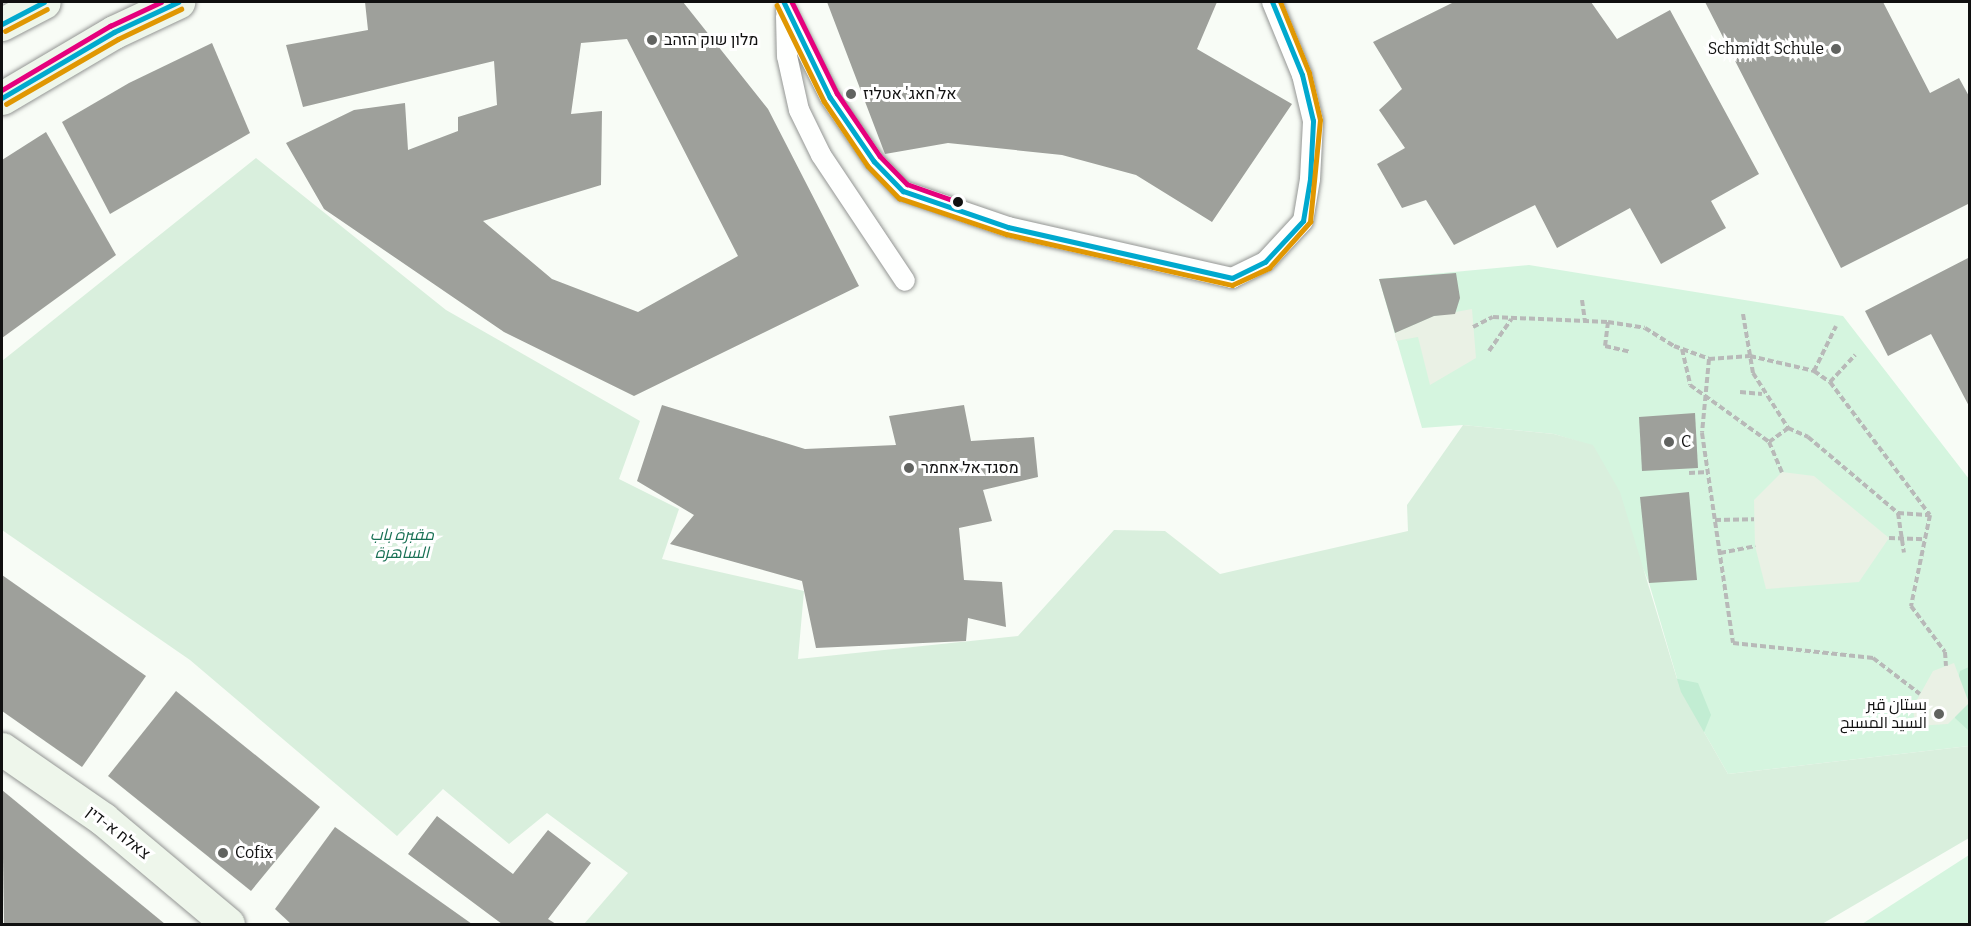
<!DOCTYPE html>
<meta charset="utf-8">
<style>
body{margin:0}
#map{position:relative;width:1971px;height:926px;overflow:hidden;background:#f8fcf6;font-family:Bitter,Cairo,Heebo,serif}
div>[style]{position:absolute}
.green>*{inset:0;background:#d5f5df}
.forest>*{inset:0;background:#c2edd3}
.cemetery>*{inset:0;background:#d9efdd}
.plaza>*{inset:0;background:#eaf1e5}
.building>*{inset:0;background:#9ea09b}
.path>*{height:4px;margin-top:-2px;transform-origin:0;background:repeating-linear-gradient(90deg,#b8b9b8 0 6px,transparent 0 9px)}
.roads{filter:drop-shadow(0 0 2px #949694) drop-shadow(0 0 2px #949694)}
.lane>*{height:20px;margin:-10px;padding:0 10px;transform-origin:10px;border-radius:10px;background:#fefffe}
.secondary>*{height:33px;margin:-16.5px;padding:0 16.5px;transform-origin:16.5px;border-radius:16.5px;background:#eef6eb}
.path-bridge>*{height:4px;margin-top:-2px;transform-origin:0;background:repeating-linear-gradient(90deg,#b8b9b8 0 6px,transparent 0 9px)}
.bus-1>*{height:4.5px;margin:-2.25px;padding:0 2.25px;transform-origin:2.25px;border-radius:2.25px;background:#00a9ce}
.bus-2>*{height:4.5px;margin:-2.25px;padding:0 2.25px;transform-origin:2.25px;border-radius:2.25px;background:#e09702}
.bus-3>*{height:4.5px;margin:-2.25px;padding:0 2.25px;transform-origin:2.25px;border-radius:2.25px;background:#e5007d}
.dots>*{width:16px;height:16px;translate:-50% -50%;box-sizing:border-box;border:3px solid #fff;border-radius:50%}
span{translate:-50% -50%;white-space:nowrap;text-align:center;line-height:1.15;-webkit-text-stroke:6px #fff;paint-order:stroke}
.poi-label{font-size:16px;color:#101010}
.left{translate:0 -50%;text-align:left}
.right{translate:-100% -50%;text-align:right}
.park-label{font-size:16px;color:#187054;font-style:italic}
.street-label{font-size:16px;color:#101010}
.frame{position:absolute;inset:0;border:3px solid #101010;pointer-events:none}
</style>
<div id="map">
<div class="green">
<div style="clip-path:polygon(1529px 265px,1843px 316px,1969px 479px,1969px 746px,1728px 774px,1681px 692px,1649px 583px,1593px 446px,1554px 434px,1463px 425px,1422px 428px,1379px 279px)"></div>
<div style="clip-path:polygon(1969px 855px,1969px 924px,1862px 924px)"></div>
</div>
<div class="forest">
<div style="clip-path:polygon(1969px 667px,1969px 731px,1955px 718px,1956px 687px,1960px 671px)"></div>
<div style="clip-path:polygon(1673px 678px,1698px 683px,1711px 715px,1700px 742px)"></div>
</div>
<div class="cemetery">
<div style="clip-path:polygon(256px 158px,446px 310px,640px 421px,619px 479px,679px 509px,662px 559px,804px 591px,798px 659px,1018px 636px,1114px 530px,1165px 531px,1220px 574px,1408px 531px,1407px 505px,1463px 425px,1554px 434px,1593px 445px,1620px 492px,1681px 692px,1728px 774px,1969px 746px,1969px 838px,1822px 924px,584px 924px,628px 873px,547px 813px,509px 844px,443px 789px,397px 836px,190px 660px,2px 530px,2px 361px)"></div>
</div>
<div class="plaza">
<div style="clip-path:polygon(1472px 309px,1476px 358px,1430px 385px,1418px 337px,1396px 341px,1395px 333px,1434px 316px)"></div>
<div style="clip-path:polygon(1782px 472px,1814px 476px,1889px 538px,1859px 582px,1766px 589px,1755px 546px,1754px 500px)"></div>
<div style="clip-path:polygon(1954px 663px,1969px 703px,1948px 724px,1915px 726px,1913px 707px,1933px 671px)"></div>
</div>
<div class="building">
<div style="clip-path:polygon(evenodd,365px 2px,683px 2px,768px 109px,859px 286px,634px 396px,504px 332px,324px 209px,286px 143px,354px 110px,405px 103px,408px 150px,458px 131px,458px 117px,497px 105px,494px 61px,303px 107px,286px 45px,368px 30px,365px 2px,627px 39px,738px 256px,638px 312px,552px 279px,483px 221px,601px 185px,602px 111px,571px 114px,581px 43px,627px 39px)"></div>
<div style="clip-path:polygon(827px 2px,1217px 2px,1197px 49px,1292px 104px,1212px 222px,1136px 175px,1062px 155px,948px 143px,885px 154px)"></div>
<div style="clip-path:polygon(1454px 2px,1591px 2px,1617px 39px,1670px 10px,1759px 174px,1711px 201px,1726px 228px,1661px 264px,1630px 208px,1557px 248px,1535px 205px,1454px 245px,1426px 200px,1402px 208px,1377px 164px,1405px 148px,1379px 110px,1402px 89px,1373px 42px)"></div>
<div style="clip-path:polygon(1705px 2px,1883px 2px,1930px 93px,1959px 78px,1970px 98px,1970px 203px,1841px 268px)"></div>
<div style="clip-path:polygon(212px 43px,250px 133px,110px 214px,62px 122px,129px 83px)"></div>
<div style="clip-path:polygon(46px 132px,116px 255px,2px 338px,2px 160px)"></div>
<div style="clip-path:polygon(1970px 257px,1970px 408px,1931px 334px,1888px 356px,1865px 311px)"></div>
<div style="clip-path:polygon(1456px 273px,1460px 298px,1455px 314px,1434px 316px,1395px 333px,1379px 279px)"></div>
<div style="clip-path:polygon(662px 405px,805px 449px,896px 445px,889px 416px,964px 405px,971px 441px,1034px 437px,1038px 477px,983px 490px,992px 521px,959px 528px,964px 580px,1002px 582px,1006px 627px,968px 618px,966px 641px,816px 648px,802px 581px,670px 544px,694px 515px,637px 481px)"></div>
<div style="clip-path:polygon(1695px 413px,1698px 468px,1642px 471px,1639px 417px)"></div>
<div style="clip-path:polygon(1689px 492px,1697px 580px,1649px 583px,1640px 497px)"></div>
<div style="clip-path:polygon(2px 575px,146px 676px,82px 767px,2px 711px)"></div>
<div style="clip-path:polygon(176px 691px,320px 807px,251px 891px,108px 776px)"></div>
<div style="clip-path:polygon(2px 790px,165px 924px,4px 924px)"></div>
<div style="clip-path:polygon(437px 816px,513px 874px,548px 830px,591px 863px,548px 919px,556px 924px,502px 924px,408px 854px)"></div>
<div style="clip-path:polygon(335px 827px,472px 924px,291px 924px,275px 909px)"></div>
</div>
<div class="path">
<div style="left:1582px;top:300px;width:22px;rotate:82deg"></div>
<div style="left:1743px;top:314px;width:60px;rotate:80.4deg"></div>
<div style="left:1753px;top:373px;width:65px;rotate:57.5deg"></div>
<div style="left:1608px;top:322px;width:24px;rotate:97deg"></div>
<div style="left:1605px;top:346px;width:26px;rotate:13deg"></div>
<div style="left:1473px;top:327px;width:22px;rotate:-27deg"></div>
<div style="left:1493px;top:317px;width:115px;rotate:2.5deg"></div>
<div style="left:1608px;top:322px;width:37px;rotate:9deg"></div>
<div style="left:1645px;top:328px;width:34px;rotate:32deg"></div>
<div style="left:1674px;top:346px;width:37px;rotate:20deg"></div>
<div style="left:1709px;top:359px;width:41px;rotate:-4.2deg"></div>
<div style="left:1750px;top:356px;width:66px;rotate:13.2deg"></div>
<div style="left:1814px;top:371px;width:19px;rotate:35deg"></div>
<div style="left:1830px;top:382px;width:166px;rotate:53.1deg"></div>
<div style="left:1930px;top:515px;width:93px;rotate:101.8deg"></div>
<div style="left:1911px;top:606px;width:57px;rotate:53.5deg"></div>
<div style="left:1945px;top:652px;width:14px;rotate:86deg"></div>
<div style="left:1682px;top:349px;width:37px;rotate:77deg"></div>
<div style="left:1690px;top:385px;width:97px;rotate:35.8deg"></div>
<div style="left:1769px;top:442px;width:24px;rotate:-36deg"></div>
<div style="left:1788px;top:428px;width:22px;rotate:24deg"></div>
<div style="left:1808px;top:437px;width:118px;rotate:40.2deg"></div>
<div style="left:1898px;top:513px;width:40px;rotate:81.5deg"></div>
<div style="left:1489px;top:351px;width:39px;rotate:-55deg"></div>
<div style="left:1709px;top:359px;width:74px;rotate:95.4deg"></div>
<div style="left:1702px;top:433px;width:212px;rotate:81.6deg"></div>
<div style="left:1733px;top:643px;width:141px;rotate:6.1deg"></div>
<div style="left:1873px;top:658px;width:59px;rotate:37.5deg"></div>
<div style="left:1814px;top:371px;width:50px;rotate:-63.9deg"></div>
<div style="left:1830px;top:382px;width:37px;rotate:-47deg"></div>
<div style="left:1740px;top:392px;width:22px;rotate:5deg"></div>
<div style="left:1769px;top:442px;width:33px;rotate:67deg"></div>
<div style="left:1689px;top:473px;width:19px;rotate:-3deg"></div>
<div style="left:1898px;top:513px;width:32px;rotate:4deg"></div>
<div style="left:1715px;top:520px;width:39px;rotate:-1deg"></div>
<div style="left:1720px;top:553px;width:36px;rotate:-11deg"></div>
</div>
<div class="roads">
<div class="lane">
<div style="left:786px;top:10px;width:97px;rotate:63.2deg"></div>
<div style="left:830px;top:97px;width:78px;rotate:55.5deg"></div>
<div style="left:874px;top:161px;width:42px;rotate:46deg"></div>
<div style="left:903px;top:191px;width:111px;rotate:18.9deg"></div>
<div style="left:1008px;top:227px;width:230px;rotate:12.8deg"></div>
<div style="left:1232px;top:278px;width:37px;rotate:-26deg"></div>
<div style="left:1265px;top:262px;width:56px;rotate:-47.2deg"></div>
<div style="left:1303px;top:221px;width:43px;rotate:-80.5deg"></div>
<div style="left:1310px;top:179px;width:58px;rotate:-87deg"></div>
<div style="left:1313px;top:121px;width:47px;rotate:-103.4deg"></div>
<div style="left:1302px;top:75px;width:79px;rotate:-112.3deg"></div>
<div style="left:786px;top:16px;width:40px;rotate:88.6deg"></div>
<div style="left:787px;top:56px;width:55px;rotate:77.5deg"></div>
<div style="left:799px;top:110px;width:50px;rotate:63.9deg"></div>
<div style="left:821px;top:155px;width:151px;rotate:56.3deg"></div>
</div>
<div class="secondary">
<div style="left:2px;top:24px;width:47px;rotate:-27.6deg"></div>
<div style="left:2px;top:98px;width:130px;rotate:-30.5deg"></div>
<div style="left:114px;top:32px;width:71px;rotate:-25.1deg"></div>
<div style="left:2px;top:749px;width:123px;rotate:34.7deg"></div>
<div style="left:103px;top:819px;width:163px;rotate:40deg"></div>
</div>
</div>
<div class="path-bridge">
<div style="left:1889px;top:538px;width:36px;rotate:2deg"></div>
</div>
<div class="bus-1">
<div style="left:784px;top:2px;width:106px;rotate:64.2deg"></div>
<div style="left:830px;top:97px;width:78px;rotate:55.5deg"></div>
<div style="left:874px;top:161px;width:42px;rotate:46deg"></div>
<div style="left:903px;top:191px;width:111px;rotate:18.9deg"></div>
<div style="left:1008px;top:227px;width:230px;rotate:12.8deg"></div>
<div style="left:1232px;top:278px;width:37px;rotate:-26deg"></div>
<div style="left:1265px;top:262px;width:56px;rotate:-47.2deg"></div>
<div style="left:1303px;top:221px;width:43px;rotate:-80.5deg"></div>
<div style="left:1310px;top:179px;width:58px;rotate:-87deg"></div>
<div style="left:1313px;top:121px;width:47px;rotate:-103.4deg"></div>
<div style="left:1302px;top:75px;width:79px;rotate:-112.3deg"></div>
<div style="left:2px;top:24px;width:47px;rotate:-27.6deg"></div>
<div style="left:2px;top:98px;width:130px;rotate:-30.5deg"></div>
<div style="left:114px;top:32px;width:71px;rotate:-25.1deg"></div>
</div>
<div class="bus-2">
<div style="left:777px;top:5px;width:107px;rotate:63.9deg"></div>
<div style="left:824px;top:101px;width:78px;rotate:55.9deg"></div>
<div style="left:868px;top:166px;width:45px;rotate:45.9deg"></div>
<div style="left:899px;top:198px;width:113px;rotate:18.6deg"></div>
<div style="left:1006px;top:234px;width:232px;rotate:12.7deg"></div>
<div style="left:1232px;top:285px;width:41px;rotate:-24.7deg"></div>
<div style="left:1269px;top:268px;width:62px;rotate:-48.3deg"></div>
<div style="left:1310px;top:222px;width:102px;rotate:-84.4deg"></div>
<div style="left:1320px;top:120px;width:48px;rotate:-103.2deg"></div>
<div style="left:1309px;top:73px;width:77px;rotate:-112.2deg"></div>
<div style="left:5px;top:31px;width:47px;rotate:-27.6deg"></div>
<div style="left:6px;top:104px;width:129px;rotate:-30.1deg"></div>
<div style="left:118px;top:39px;width:70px;rotate:-25.5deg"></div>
</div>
<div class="bus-3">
<div style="left:792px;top:2px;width:102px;rotate:63.7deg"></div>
<div style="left:837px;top:93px;width:76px;rotate:55.7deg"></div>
<div style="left:880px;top:156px;width:39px;rotate:46deg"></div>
<div style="left:907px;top:184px;width:54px;rotate:19.4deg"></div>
<div style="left:2px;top:90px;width:126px;rotate:-30.7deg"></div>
<div style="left:110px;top:26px;width:56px;rotate:-25.2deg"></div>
</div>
<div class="dots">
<div style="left:652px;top:40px;background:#616360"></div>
<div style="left:1836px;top:49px;background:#616360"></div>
<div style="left:851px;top:94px;background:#616360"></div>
<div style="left:958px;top:202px;background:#101010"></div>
<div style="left:1669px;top:442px;background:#616360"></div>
<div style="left:909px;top:468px;background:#616360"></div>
<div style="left:1939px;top:714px;background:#616360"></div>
<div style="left:223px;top:853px;background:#616360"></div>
</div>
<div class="poi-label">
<span class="left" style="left:664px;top:40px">מלון שוק הזהב</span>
<span class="right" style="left:1824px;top:49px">Schmidt Schule</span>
<span class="left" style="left:863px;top:94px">אל חאג' אטליז</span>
<span class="left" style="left:1681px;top:442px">C</span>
<span class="left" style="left:921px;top:468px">מסגד אל אחמר</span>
<span class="right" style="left:1927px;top:714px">بستان قبر<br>السيد المسيح</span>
<span class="left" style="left:235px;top:853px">Cofix</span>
</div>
<div class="park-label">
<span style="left:402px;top:544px">مقبرة باب<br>الساهرة</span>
</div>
<div class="street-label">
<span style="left:118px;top:833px;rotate:38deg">צאלח א-דין</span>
</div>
<div class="frame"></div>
</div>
